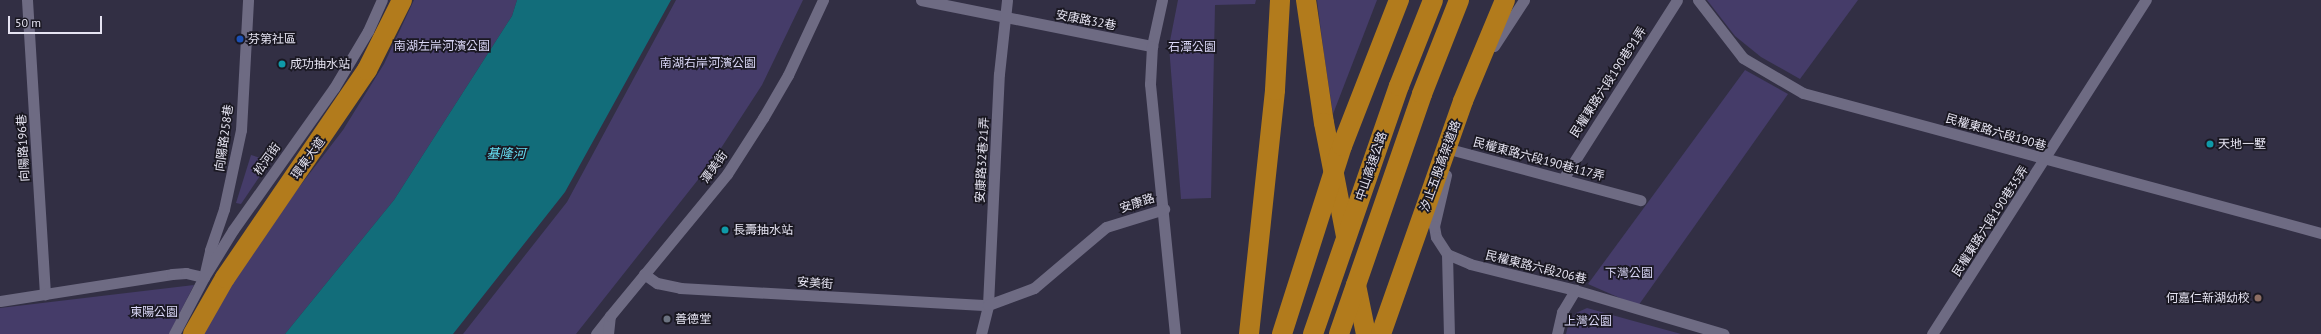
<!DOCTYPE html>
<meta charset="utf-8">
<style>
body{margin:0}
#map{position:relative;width:2321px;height:334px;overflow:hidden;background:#322f44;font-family:"PT Sans","Noto Sans TC",sans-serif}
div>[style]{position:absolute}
.green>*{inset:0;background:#453c69}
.water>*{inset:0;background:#126d7a}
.street>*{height:11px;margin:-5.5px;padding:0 5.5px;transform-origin:5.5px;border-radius:5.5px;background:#6e6b83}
.highway>*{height:20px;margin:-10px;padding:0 10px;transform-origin:10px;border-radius:10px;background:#b27b1c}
.dots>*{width:11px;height:11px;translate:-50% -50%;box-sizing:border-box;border:2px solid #1a1822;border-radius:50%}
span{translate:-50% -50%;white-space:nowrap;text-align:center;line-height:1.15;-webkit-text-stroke:3.5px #1a1822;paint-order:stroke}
.street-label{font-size:12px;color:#e6e4f2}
.poi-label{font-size:12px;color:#e6e4f2}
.left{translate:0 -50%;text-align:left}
.right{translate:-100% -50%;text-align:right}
.park-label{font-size:12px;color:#dad7f7}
.water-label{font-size:13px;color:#66def2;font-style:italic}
.scale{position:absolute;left:8px;top:16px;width:94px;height:18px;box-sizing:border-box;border:2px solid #e6e4f2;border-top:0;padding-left:5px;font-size:12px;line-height:14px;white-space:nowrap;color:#e6e4f2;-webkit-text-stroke:3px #1a1822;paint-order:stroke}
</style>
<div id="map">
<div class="green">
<div style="clip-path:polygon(414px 0,517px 0,512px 16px,394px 200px,285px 334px,202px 334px,260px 238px,343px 130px,384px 64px)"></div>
<div style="clip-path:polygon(676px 0,803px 0,762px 85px,712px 162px,576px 334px,463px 334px,567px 202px)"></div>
<div style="clip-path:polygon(1178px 0,1256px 0,1255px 4px,1215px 5px,1211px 198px,1181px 199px,1169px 46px)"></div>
<div style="clip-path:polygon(1317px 0,1377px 0,1333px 114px,1324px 55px)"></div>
<div style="clip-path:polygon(1707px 0,1858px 0,1800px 79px,1761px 57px,1735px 36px)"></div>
<div style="clip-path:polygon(1745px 70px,1788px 94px,1638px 306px,1588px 284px)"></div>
<div style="clip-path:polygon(251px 155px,270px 161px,241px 204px,236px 203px)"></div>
<div style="clip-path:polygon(194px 285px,169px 334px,0 334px,0 308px)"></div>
<div style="clip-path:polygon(1587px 308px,1630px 320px,1681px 334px,1566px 334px,1569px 322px,1576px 313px)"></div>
</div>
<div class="water">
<div style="clip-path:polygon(517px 0,671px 0,565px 192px,453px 334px,285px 334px,394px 200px,512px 16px)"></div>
</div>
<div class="street">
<div style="left:27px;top:0;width:295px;rotate:86.5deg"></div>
<div style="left:921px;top:0;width:236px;rotate:11.3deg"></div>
<div style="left:1162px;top:0;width:47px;rotate:102.3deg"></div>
<div style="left:1152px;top:46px;width:38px;rotate:93deg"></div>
<div style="left:1150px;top:84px;width:251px;rotate:84.3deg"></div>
<div style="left:1698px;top:0;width:73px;rotate:52.2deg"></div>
<div style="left:1743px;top:58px;width:69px;rotate:30.3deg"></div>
<div style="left:1803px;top:93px;width:537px;rotate:15.12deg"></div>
<div style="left:1494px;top:46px;width:55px;rotate:-56.9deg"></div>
<div style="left:1453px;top:150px;width:194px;rotate:15deg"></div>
<div style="left:1446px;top:175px;width:52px;rotate:103.2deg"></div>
<div style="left:1434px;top:226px;width:11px;rotate:80deg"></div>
<div style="left:1436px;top:237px;width:20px;rotate:57deg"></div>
<div style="left:1447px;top:254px;width:25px;rotate:23deg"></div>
<div style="left:1470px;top:264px;width:108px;rotate:13.9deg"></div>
<div style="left:1575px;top:290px;width:155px;rotate:16.5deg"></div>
<div style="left:1563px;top:179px;width:212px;rotate:-57.5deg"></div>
<div style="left:1447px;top:254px;width:80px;rotate:88.6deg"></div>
<div style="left:644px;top:274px;width:16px;rotate:35deg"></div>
<div style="left:657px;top:283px;width:24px;rotate:12deg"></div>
<div style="left:680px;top:288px;width:308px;rotate:3.2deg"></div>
<div style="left:988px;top:305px;width:231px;rotate:-87.3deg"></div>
<div style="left:999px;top:74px;width:74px;rotate:-83.8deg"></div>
<div style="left:0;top:301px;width:174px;rotate:-8.9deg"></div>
<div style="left:172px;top:274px;width:14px;rotate:-4deg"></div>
<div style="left:186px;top:273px;width:18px;rotate:13deg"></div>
<div style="left:204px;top:277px;width:28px;rotate:-77deg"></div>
<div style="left:210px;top:250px;width:43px;rotate:-71.1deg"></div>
<div style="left:224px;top:209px;width:81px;rotate:-77.9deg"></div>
<div style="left:241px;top:130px;width:130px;rotate:-86.9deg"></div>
<div style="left:174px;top:334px;width:64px;rotate:-62.2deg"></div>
<div style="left:204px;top:277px;width:55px;rotate:-58.3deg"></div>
<div style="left:233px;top:230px;width:174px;rotate:-54.6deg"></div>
<div style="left:334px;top:88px;width:66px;rotate:-59.2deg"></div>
<div style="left:368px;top:31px;width:34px;rotate:-66deg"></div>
<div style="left:596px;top:334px;width:23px;rotate:-52deg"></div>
<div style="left:608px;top:334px;width:18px;rotate:-84deg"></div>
<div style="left:610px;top:316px;width:184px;rotate:-50.5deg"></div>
<div style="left:727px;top:174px;width:67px;rotate:-57.3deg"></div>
<div style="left:763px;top:118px;width:50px;rotate:-59.8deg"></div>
<div style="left:788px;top:75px;width:83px;rotate:-65deg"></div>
<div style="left:981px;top:334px;width:30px;rotate:-76deg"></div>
<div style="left:988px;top:305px;width:49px;rotate:-20.3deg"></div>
<div style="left:1034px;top:288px;width:94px;rotate:-40.3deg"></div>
<div style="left:1106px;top:227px;width:61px;rotate:-17.2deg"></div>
<div style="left:1557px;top:334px;width:23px;rotate:-77deg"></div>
<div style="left:1562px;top:312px;width:26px;rotate:-59deg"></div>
<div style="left:1932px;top:334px;width:397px;rotate:-57.4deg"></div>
</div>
<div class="highway">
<div style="left:1306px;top:0;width:124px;rotate:81.7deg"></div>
<div style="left:1324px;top:123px;width:115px;rotate:79deg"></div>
<div style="left:1356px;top:285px;width:50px;rotate:78.5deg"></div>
<div style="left:193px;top:334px;width:64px;rotate:-60.3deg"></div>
<div style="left:225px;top:278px;width:252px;rotate:-55.7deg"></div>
<div style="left:367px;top:70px;width:78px;rotate:-63.4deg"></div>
<div style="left:1249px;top:334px;width:245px;rotate:-83.9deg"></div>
<div style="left:1275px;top:90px;width:90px;rotate:-86.8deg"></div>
<div style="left:1282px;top:334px;width:197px;rotate:-72.3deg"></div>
<div style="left:1342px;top:146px;width:157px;rotate:-68.7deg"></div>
<div style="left:1313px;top:334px;width:262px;rotate:-70.9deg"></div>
<div style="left:1399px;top:86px;width:92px;rotate:-68.4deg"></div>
<div style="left:1339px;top:334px;width:254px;rotate:-70.9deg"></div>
<div style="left:1422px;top:94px;width:101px;rotate:-68.5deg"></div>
<div style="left:1381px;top:334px;width:247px;rotate:-70.6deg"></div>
<div style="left:1463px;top:101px;width:109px;rotate:-67.4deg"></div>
</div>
<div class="dots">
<div style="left:240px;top:39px;background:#1a4fb4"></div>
<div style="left:282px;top:64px;background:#0f9aa8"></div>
<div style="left:2210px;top:144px;background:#0f9aa8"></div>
<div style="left:725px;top:230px;background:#0f9aa8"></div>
<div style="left:2258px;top:298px;background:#8d6e63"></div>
<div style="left:667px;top:319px;background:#6b7280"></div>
</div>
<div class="street-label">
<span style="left:1086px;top:20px;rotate:11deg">安康路32巷</span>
<span style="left:1608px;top:82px;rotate:-57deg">民權東路六段190巷91弄</span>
<span style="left:1996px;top:132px;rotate:16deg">民權東路六段190巷</span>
<span style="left:224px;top:138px;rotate:-82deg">向陽路258巷</span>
<span style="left:23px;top:148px;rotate:-93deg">向陽路196巷</span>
<span style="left:308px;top:158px;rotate:-54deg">環東大道</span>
<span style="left:267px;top:159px;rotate:-54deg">松河街</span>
<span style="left:1539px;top:159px;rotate:15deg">民權東路六段190巷117弄</span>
<span style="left:982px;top:160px;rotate:-87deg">安康路32巷21弄</span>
<span style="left:1371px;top:166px;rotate:-71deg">中山高速公路</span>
<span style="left:1440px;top:166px;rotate:-70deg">汐止五股高架道路</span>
<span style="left:714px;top:167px;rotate:-54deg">潭美街</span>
<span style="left:1137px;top:203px;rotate:-18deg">安康路</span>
<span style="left:1990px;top:221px;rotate:-57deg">民權東路六段190巷35弄</span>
<span style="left:1536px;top:267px;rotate:14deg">民權東路六段206巷</span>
<span style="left:815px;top:283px;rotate:4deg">安美街</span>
</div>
<div class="poi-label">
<span class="left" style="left:248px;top:39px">芬第社區</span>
<span class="left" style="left:290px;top:64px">成功抽水站</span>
<span class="left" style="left:2218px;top:144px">天地一墅</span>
<span class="left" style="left:733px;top:230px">長壽抽水站</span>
<span class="right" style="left:2250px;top:298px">何嘉仁新湖幼校</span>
<span class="left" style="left:675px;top:319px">善德堂</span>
</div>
<div class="park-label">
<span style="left:442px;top:46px">南湖左岸河濱公園</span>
<span style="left:1192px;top:47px">石潭公園</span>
<span style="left:708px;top:63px">南湖右岸河濱公園</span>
<span style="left:1629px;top:273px">下灣公園</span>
<span style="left:154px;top:312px">東陽公園</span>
<span style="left:1588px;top:321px">上灣公園</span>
</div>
<div class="water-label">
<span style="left:506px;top:154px">基隆河</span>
</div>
<div class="scale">50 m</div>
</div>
